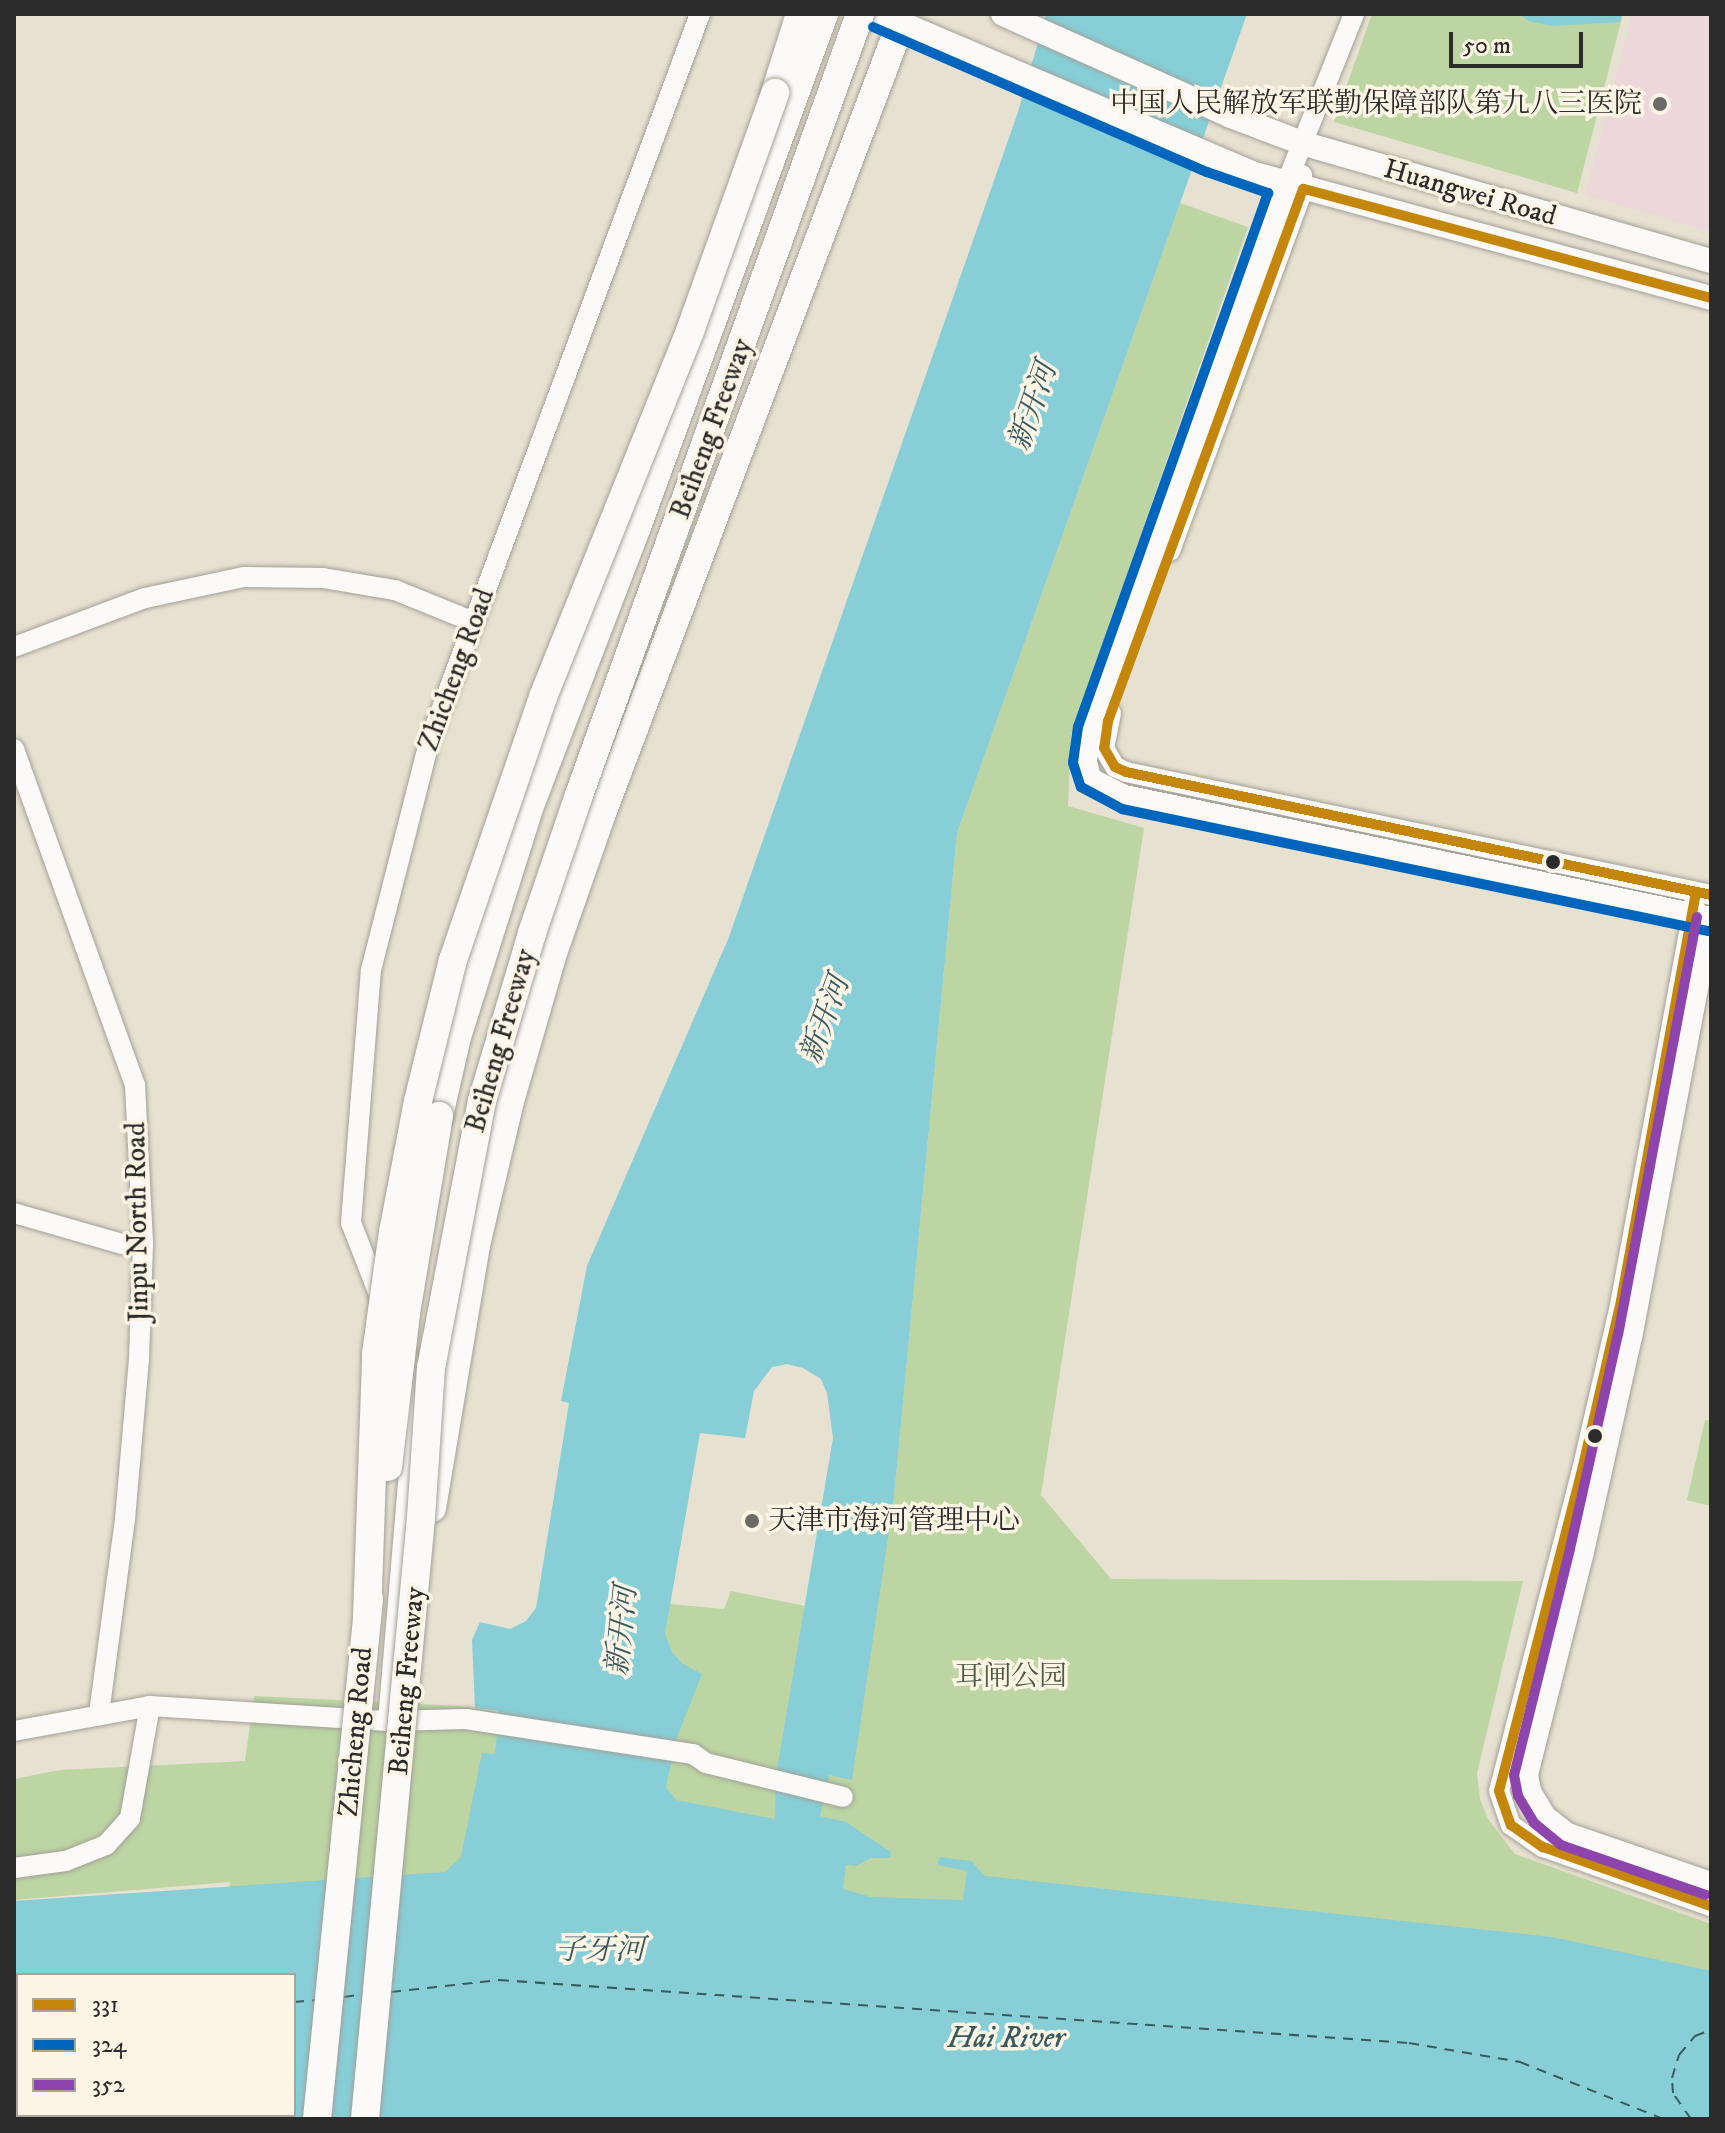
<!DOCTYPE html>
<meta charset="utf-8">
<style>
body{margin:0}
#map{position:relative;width:1725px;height:2133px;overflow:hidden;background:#e7e1d1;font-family:"IM FELL DW Pica","Noto Serif SC",serif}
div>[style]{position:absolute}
.built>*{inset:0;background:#ecd8da}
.green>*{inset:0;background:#bcd5a3}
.water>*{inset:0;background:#87ced7}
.ferry>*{height:2px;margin-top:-1px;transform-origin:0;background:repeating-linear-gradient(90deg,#3a5a60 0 10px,transparent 0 18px)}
.roads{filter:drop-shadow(0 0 2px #a3a097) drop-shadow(0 0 2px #a3a097)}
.minor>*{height:20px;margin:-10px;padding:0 10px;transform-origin:10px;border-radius:10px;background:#fbfaf8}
.major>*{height:24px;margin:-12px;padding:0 12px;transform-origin:12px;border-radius:12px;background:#fbfaf8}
.highway>*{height:28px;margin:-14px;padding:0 14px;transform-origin:14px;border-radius:14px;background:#fbfaf8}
.bridges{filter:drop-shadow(0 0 2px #a3a097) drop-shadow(0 0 2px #a3a097)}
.highway-bridge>*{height:28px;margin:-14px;padding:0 14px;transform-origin:14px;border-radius:14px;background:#fbfaf8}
.bus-1>*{height:10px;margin:-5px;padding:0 5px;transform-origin:5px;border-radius:5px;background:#c4870b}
.bus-2>*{height:10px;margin:-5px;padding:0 5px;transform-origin:5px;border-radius:5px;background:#0065bd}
.bus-3>*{height:10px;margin:-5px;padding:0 5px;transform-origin:5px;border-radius:5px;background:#8e44ad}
.dots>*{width:22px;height:22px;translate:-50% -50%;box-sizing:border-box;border:4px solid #fcf5e5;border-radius:50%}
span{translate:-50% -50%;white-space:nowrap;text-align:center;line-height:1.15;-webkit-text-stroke:7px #fcf5e5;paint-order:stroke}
.poi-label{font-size:28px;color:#2b2b2b}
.right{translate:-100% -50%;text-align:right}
.left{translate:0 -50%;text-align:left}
.street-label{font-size:28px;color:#2b2b2b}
.park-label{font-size:28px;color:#4c5b44}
.water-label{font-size:30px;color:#3a5a60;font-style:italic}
.frame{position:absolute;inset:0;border:16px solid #2b2b2b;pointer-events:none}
.legend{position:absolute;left:16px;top:1973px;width:280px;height:144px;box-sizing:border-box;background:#fcf5e5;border:2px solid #a8a49b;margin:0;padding:10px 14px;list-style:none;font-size:24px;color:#2b2b2b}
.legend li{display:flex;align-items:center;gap:16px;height:40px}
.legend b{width:40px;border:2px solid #a8a49b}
.scale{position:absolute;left:1449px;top:32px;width:134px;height:36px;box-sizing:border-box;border:4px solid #2b2b2b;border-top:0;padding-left:10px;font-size:24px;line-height:28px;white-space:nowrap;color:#2b2b2b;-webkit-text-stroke:6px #fcf5e5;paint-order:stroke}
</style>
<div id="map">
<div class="built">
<div style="clip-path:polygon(1632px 14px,1711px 14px,1711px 232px,1585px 195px)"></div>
</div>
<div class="green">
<div style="clip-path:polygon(1372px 14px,1623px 14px,1577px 193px,1334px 122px)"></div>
<div style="clip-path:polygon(1180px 203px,1248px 227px,1071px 735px,1068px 806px,1144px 828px,1041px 1495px,1111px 1579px,1523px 1581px,1477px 1773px,1480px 1799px,1488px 1819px,1515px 1854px,1711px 1924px,1711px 2119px,199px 2119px,200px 2115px,294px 2115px,294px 1975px,218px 1975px,230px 1882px,14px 1900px,14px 1779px,60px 1770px,245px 1761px,254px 1696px,460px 1706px,676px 1740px,683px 1664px,672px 1652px,665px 1634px,670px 1604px,724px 1609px,731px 1591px,805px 1606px,778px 1764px,894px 1497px,957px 833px)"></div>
<div style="clip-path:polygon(1705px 1420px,1711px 1421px,1711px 1506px,1687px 1500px)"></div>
</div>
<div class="water">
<div style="clip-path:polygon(evenodd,1046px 14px,1247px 14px,957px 833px,894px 1497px,852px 1780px,829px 1775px,820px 1816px,846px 1822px,891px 1852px,890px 1858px,871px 1858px,856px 1866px,846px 1865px,843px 1889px,871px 1897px,963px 1900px,967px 1871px,937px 1865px,940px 1857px,971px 1861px,985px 1876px,1552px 1937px,1711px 1971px,1711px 2119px,14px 2119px,14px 1901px,445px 1872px,461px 1857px,482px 1753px,495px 1754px,499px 1711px,475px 1708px,472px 1640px,480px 1622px,510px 1629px,526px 1621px,536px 1608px,569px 1403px,561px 1401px,587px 1266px,729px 937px,1018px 112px,1046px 14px,787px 1364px,803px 1368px,821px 1379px,827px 1393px,833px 1438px,776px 1775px,775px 1819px,676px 1800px,666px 1787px,676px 1740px,702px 1674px,683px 1664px,672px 1652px,665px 1634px,700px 1433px,745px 1438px,754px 1391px,772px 1367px,787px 1364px,1046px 14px,18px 1975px,294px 1975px,294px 2115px,18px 2115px,18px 1975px)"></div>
<div style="clip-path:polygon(1519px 14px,1622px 14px,1620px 22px,1551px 26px,1529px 21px)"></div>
</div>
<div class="ferry">
<div style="left:391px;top:1992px;width:109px;rotate:-6.3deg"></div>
<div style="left:499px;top:1980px;width:912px;rotate:3.96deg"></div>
<div style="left:1409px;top:2043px;width:113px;rotate:9.7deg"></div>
<div style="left:1520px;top:2062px;width:154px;rotate:21.7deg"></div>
<div style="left:344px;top:1997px;width:21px;rotate:-8deg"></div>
<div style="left:294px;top:2002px;width:23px;rotate:-5deg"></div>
<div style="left:14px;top:2032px;width:4px"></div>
<div style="left:1691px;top:2119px;width:32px;rotate:-125deg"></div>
<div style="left:1673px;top:2093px;width:15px;rotate:-94deg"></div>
<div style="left:1672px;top:2078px;width:24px;rotate:-73deg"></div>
<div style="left:1679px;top:2055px;width:25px;rotate:-50deg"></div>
<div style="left:1695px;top:2036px;width:17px;rotate:-21deg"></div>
</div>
<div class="roads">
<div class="minor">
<div style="left:1354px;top:14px;width:183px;rotate:111.8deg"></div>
<div style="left:1286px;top:184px;width:582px;rotate:109.59deg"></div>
<div style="left:1091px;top:732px;width:30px;rotate:98deg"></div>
<div style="left:1087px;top:762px;width:16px;rotate:76deg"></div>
<div style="left:1091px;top:778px;width:38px;rotate:27deg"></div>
<div style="left:1125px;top:795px;width:599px;rotate:11.76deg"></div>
<div style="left:1170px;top:551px;width:386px;rotate:-69.8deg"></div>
<div style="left:1303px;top:189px;width:14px;rotate:-94deg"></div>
<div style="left:14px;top:647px;width:140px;rotate:-20.5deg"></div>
<div style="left:145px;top:598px;width:101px;rotate:-12deg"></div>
<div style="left:244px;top:577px;width:79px;rotate:0.7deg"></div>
<div style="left:323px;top:578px;width:73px;rotate:9.5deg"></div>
<div style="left:395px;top:590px;width:85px;rotate:22.1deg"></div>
<div style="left:1111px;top:713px;width:36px;rotate:101deg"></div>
<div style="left:1104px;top:748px;width:22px;rotate:60deg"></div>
<div style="left:1115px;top:767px;width:12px;rotate:24deg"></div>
<div style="left:1126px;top:772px;width:598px;rotate:11.87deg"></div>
<div style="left:14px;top:749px;width:357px;rotate:70.2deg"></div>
<div style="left:135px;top:1085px;width:159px;rotate:87.1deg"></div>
<div style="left:143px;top:1244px;width:115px;rotate:92deg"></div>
<div style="left:139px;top:1359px;width:161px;rotate:95deg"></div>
<div style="left:125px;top:1519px;width:197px;rotate:97.6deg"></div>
<div style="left:1695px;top:900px;width:408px;rotate:100.5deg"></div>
<div style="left:1621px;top:1301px;width:178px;rotate:103deg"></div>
<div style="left:1581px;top:1474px;width:327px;rotate:104.5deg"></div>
<div style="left:1499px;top:1791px;width:36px;rotate:71deg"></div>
<div style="left:1511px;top:1825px;width:39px;rotate:35deg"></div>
<div style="left:1543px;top:1847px;width:178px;rotate:19.4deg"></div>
<div style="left:1711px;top:920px;width:424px;rotate:100.7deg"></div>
<div style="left:1632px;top:1337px;width:220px;rotate:102.6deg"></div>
<div style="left:1584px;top:1552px;width:230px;rotate:104.1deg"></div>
<div style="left:1528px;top:1775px;width:16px;rotate:79deg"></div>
<div style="left:1531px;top:1791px;width:29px;rotate:59deg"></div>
<div style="left:1546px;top:1816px;width:28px;rotate:38deg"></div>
<div style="left:1568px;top:1833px;width:151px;rotate:18.9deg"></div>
<div style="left:14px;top:1213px;width:112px;rotate:16deg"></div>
<div style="left:122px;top:1244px;width:21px"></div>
<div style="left:384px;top:1307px;width:90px;rotate:-111.4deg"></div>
<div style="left:351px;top:1223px;width:254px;rotate:-85.5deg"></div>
<div style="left:371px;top:970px;width:234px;rotate:-75.7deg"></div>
<div style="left:429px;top:743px;width:778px;rotate:-69.61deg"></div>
<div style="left:388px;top:1721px;width:343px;rotate:-85.2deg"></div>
<div style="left:417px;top:1379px;width:35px;rotate:-115deg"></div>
<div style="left:14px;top:1731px;width:138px;rotate:-10.4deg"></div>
<div style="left:150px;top:1706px;width:238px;rotate:3.6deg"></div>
<div style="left:388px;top:1721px;width:78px;rotate:-1.5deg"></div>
<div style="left:466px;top:1719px;width:230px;rotate:8.8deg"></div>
<div style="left:693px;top:1754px;width:16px;rotate:35deg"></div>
<div style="left:706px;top:1763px;width:141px;rotate:13.9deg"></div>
<div style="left:14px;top:1868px;width:52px;rotate:-7.7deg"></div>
<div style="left:66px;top:1861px;width:43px;rotate:-21.8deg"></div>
<div style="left:106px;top:1845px;width:36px;rotate:-48deg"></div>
<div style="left:130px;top:1818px;width:114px;rotate:-79.9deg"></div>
</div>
<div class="major">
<div style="left:879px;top:14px;width:405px;rotate:23.1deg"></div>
<div style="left:1251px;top:173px;width:477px;rotate:15.2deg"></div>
<div style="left:1003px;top:14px;width:250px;rotate:24.1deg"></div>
<div style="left:1231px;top:116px;width:76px;rotate:20.8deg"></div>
<div style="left:1302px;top:143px;width:426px;rotate:16.1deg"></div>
</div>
<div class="highway">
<div style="left:775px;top:93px;width:83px;rotate:-72.4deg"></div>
<div style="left:439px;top:1116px;width:81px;rotate:-77.2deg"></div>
<div style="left:457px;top:1037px;width:245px;rotate:-72.5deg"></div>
<div style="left:531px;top:803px;width:296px;rotate:-69deg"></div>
<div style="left:637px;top:527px;width:546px;rotate:-69.97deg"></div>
<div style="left:432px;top:1508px;width:267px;rotate:-80.5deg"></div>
<div style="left:476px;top:1245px;width:148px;rotate:-76.7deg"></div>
<div style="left:510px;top:1101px;width:151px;rotate:-73.8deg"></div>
<div style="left:552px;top:956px;width:148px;rotate:-70.7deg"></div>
<div style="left:601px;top:816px;width:846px;rotate:-69.29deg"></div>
</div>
</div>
<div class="bridges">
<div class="highway-bridge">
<div style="left:388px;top:1467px;width:155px;rotate:-83.3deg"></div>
<div style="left:406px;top:1313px;width:200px;rotate:-80.5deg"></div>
<div style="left:367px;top:1618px;width:264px;rotate:-88deg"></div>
<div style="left:376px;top:1354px;width:123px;rotate:-82.1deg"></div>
<div style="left:393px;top:1232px;width:133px;rotate:-79.2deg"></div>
<div style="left:418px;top:1101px;width:145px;rotate:-76.1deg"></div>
<div style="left:453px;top:960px;width:278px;rotate:-71.1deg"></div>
<div style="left:543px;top:697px;width:394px;rotate:-68.1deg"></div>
<div style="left:690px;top:331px;width:253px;rotate:-70.3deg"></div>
<div style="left:317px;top:2119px;width:523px;rotate:-84.29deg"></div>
<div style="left:365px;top:2119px;width:604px;rotate:-84.68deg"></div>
<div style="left:421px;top:1518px;width:150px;rotate:-86.2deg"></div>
<div style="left:431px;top:1368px;width:272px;rotate:-79.2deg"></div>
<div style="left:482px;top:1101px;width:175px;rotate:-73.4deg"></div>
<div style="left:532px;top:933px;width:146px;rotate:-71.2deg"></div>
<div style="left:579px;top:795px;width:830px;rotate:-70.21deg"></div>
</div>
</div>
<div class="bus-1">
<div style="left:1711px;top:298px;width:422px;rotate:-165deg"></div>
<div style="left:1303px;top:189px;width:567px;rotate:110.13deg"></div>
<div style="left:1108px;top:721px;width:27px;rotate:98deg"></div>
<div style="left:1104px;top:748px;width:22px;rotate:60deg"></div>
<div style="left:1115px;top:767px;width:12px;rotate:24deg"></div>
<div style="left:1126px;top:772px;width:598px;rotate:11.87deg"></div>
<div style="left:1696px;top:892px;width:416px;rotate:100.4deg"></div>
<div style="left:1621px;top:1301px;width:178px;rotate:103deg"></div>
<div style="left:1581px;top:1474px;width:327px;rotate:104.5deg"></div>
<div style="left:1499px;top:1791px;width:36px;rotate:71deg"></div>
<div style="left:1511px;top:1825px;width:39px;rotate:35deg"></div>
<div style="left:1543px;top:1847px;width:178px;rotate:19.4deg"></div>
</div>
<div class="bus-2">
<div style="left:873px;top:27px;width:364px;rotate:23.5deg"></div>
<div style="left:1207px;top:172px;width:65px;rotate:19deg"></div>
<div style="left:1268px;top:193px;width:567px;rotate:109.59deg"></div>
<div style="left:1078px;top:727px;width:36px;rotate:98deg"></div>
<div style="left:1073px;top:763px;width:25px;rotate:72deg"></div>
<div style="left:1081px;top:787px;width:47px;rotate:28.2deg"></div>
<div style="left:1122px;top:809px;width:599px;rotate:11.76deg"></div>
</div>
<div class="bus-3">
<div style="left:1697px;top:917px;width:424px;rotate:100.7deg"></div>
<div style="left:1618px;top:1334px;width:220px;rotate:102.6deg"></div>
<div style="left:1570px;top:1549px;width:233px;rotate:103.9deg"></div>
<div style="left:1514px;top:1775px;width:21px;rotate:79deg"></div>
<div style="left:1518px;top:1796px;width:31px;rotate:59deg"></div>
<div style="left:1534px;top:1823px;width:35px;rotate:39deg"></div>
<div style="left:1561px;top:1845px;width:153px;rotate:19deg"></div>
</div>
<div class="dots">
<div style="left:1660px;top:104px;background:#6d6b65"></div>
<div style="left:1553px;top:862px;background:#2b2b2b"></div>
<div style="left:1595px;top:1436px;background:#2b2b2b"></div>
<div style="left:752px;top:1521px;background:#6d6b65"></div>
</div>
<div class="poi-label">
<span class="right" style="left:1642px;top:104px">中国人民解放军联勤保障部队第九八三医院</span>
<span class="left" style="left:768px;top:1521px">天津市海河管理中心</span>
</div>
<div class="street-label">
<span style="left:1470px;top:193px;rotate:16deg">Huangwei Road</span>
<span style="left:712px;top:429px;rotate:-70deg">Beiheng Freeway</span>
<span style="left:457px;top:670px;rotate:-70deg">Zhicheng Road</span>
<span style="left:501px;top:1041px;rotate:-74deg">Beiheng Freeway</span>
<span style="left:138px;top:1222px;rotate:-91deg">Jinpu North Road</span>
<span style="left:407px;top:1681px;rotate:-85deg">Beiheng Freeway</span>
<span style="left:356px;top:1732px;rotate:-85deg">Zhicheng Road</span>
</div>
<div class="park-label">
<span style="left:1011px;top:1677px">耳闸公园</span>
</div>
<div class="water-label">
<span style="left:1034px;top:407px;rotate:-71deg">新开河</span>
<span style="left:826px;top:1020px;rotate:-70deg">新开河</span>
<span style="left:623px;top:1631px;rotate:-84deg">新开河</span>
<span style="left:600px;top:1951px">子牙河</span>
<span style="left:1006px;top:2039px">Hai River</span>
</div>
<div class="frame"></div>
<ul class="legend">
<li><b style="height:10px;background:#c4870b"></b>331</li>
<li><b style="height:10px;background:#0065bd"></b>324</li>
<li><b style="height:10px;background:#8e44ad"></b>352</li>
</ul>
<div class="scale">50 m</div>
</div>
